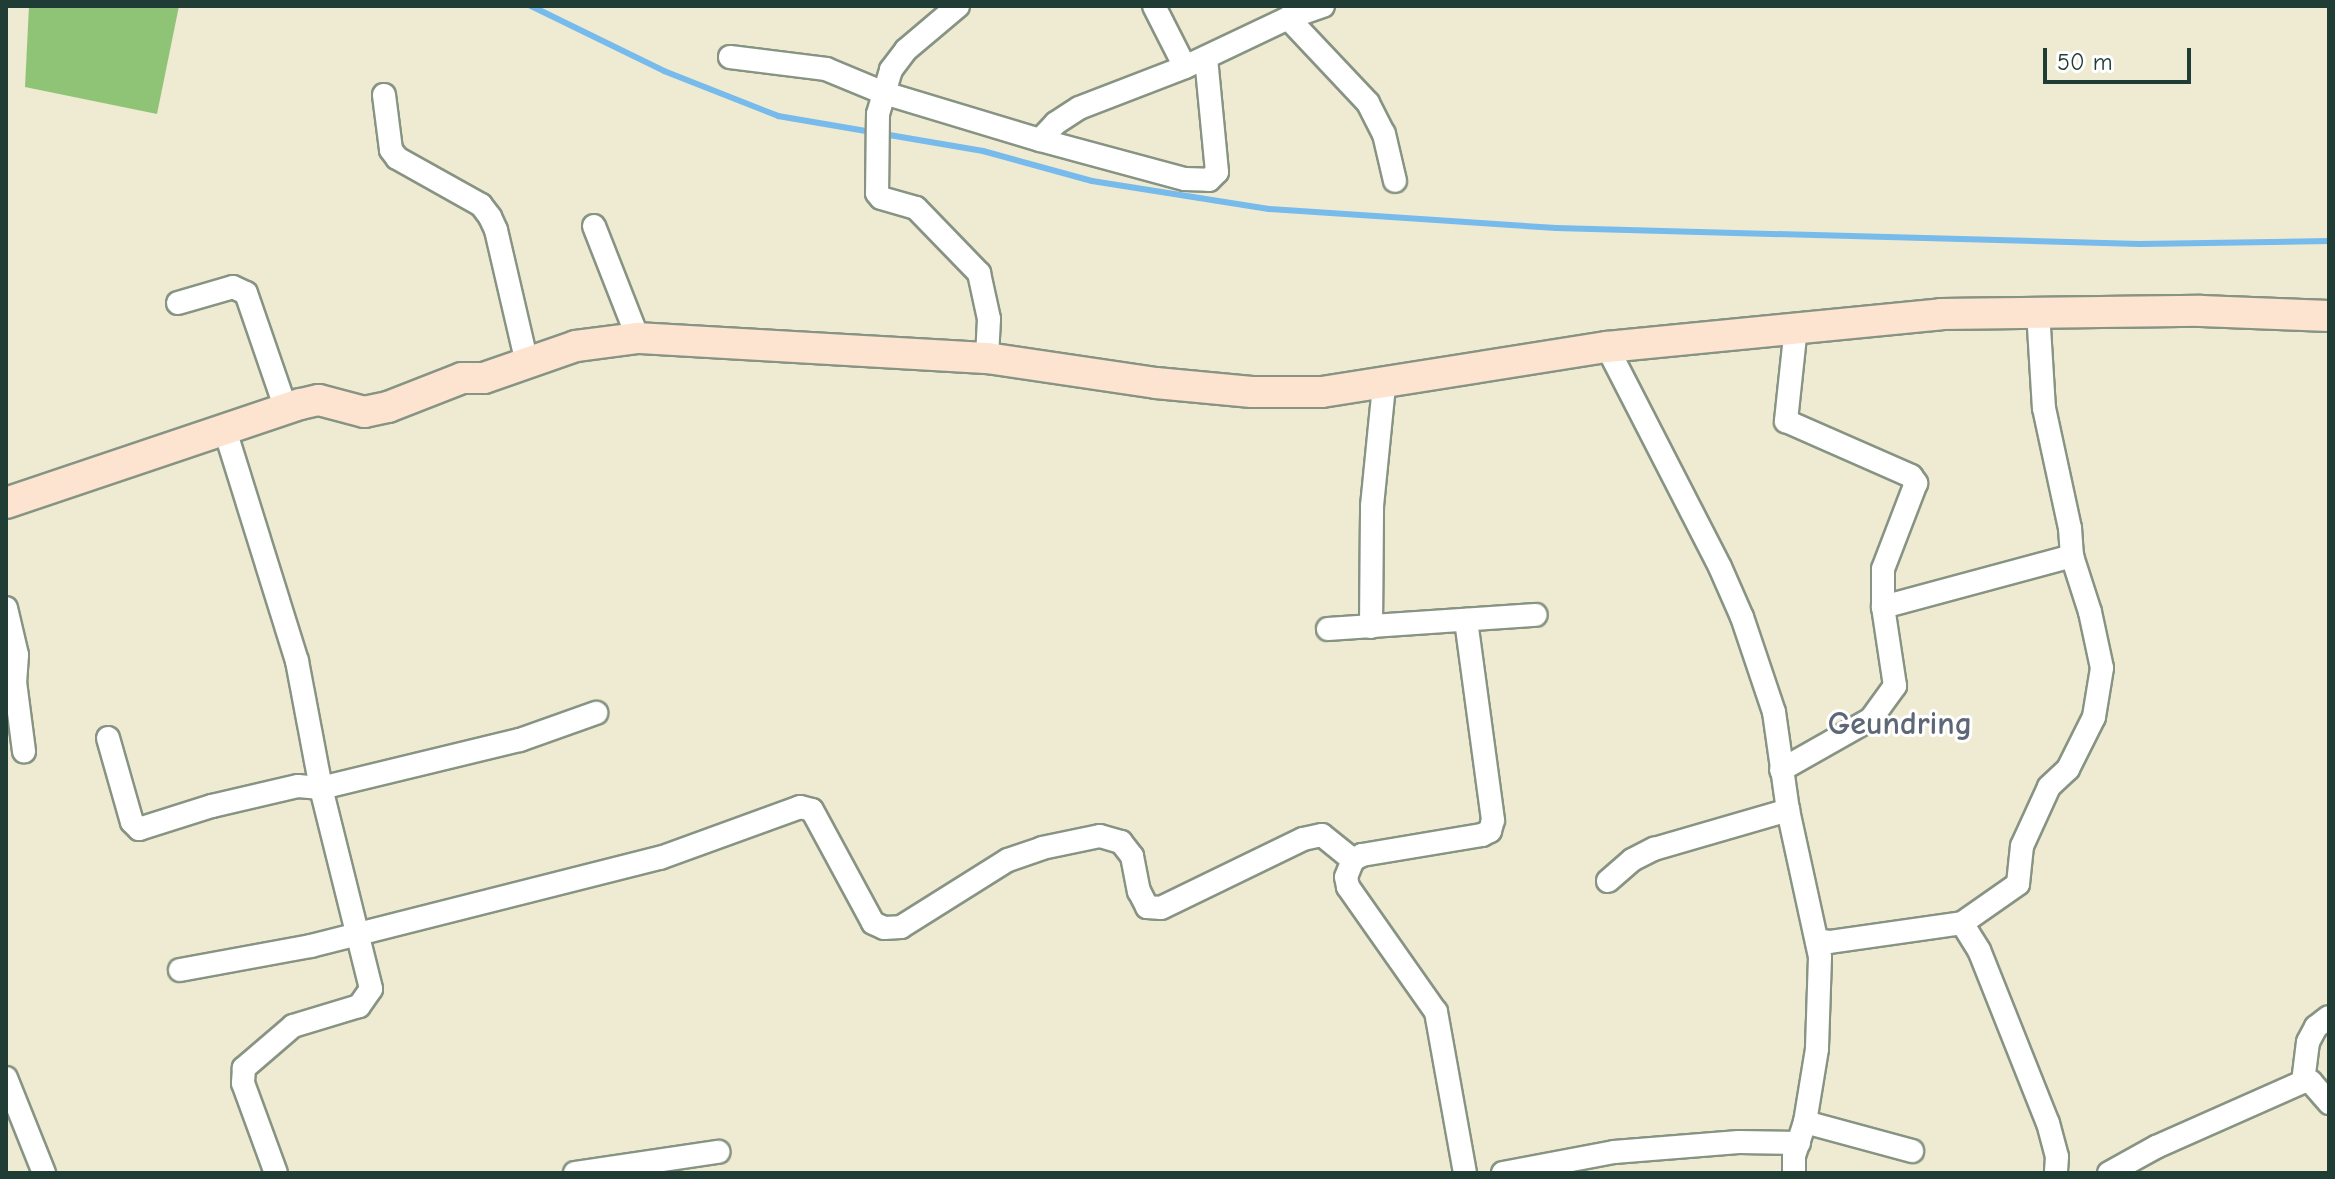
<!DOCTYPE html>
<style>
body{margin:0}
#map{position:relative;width:2335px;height:1179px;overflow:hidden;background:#efead2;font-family:"Comic Neue",sans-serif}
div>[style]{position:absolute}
.green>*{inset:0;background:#8fc477}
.stream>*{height:6px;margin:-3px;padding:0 3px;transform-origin:3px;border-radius:3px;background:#77baec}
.roads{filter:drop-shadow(2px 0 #879483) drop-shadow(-2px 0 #879483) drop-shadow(0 2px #879483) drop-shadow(0 -2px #879483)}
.street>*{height:22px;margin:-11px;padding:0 11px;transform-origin:11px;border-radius:11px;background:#fff}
.secondary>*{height:30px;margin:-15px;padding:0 15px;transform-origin:15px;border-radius:15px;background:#fde4d1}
span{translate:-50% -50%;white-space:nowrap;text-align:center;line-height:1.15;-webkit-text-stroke:6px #fff;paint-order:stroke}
.quarter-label{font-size:32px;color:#5d6776;font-weight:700}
.frame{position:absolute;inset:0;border:8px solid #1f3d34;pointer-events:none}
.scale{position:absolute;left:2043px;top:48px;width:148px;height:36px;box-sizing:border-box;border:4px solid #1f3d34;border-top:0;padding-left:10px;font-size:24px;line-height:28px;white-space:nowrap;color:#1f3d34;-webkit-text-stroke:6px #fff;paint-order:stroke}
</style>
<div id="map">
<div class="green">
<div style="clip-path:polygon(29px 6px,179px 6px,157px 114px,25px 87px)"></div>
</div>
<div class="stream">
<div style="left:531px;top:6px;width:148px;rotate:26deg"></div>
<div style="left:664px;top:71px;width:123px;rotate:21.5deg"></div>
<div style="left:778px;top:116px;width:208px;rotate:9.7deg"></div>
<div style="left:983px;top:151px;width:113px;rotate:15.4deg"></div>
<div style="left:1092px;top:181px;width:179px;rotate:9deg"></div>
<div style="left:1269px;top:209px;width:288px;rotate:3.8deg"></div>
<div style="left:1556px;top:228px;width:584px;rotate:1.57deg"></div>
<div style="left:2140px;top:244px;width:189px;rotate:-0.9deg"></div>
</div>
<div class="roads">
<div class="street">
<div style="left:958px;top:6px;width:68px;rotate:139.8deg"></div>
<div style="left:906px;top:50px;width:25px;rotate:127deg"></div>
<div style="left:891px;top:70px;width:46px;rotate:106.5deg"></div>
<div style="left:878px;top:114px;width:79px;rotate:90.7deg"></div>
<div style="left:877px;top:193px;width:6px;rotate:51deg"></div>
<div style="left:881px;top:198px;width:36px;rotate:16deg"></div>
<div style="left:916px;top:208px;width:91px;rotate:45.9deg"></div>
<div style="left:979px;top:273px;width:47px;rotate:77.7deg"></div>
<div style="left:989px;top:319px;width:39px;rotate:93deg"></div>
<div style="left:1154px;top:6px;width:68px;rotate:63.1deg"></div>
<div style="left:1185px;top:67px;width:114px;rotate:-25.4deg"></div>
<div style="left:1288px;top:18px;width:37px;rotate:-19deg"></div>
<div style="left:1288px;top:18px;width:117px;rotate:46.7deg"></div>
<div style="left:1368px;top:103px;width:35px;rotate:63deg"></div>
<div style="left:1384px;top:134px;width:48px;rotate:76.8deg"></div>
<div style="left:730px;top:57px;width:97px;rotate:7.1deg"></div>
<div style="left:826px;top:69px;width:63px;rotate:22.5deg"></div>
<div style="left:884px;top:93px;width:163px;rotate:16.8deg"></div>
<div style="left:1040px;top:140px;width:150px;rotate:15.1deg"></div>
<div style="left:1185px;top:179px;width:24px;rotate:2deg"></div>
<div style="left:1209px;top:180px;width:11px;rotate:-45deg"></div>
<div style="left:1217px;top:172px;width:115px;rotate:-95.5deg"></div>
<div style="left:384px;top:95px;width:55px;rotate:82.7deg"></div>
<div style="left:391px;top:150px;width:10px;rotate:53deg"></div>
<div style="left:397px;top:158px;width:96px;rotate:29.2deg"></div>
<div style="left:481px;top:205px;width:15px;rotate:53deg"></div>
<div style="left:490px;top:217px;width:14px;rotate:65deg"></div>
<div style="left:496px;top:230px;width:137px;rotate:76.9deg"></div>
<div style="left:1040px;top:140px;width:23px;rotate:-47deg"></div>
<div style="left:1056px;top:123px;width:27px;rotate:-33deg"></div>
<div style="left:1079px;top:108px;width:114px;rotate:-21.1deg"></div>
<div style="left:594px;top:226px;width:120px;rotate:68.6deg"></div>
<div style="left:178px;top:303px;width:57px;rotate:-16.2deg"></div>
<div style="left:233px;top:287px;width:14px;rotate:25deg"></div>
<div style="left:246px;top:293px;width:123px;rotate:71deg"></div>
<div style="left:2038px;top:311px;width:97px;rotate:86.5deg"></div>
<div style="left:2044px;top:408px;width:123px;rotate:77.8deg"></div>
<div style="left:2070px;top:528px;width:28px;rotate:86deg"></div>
<div style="left:2072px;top:556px;width:59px;rotate:72.2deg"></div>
<div style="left:2090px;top:612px;width:57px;rotate:77.9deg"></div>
<div style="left:2102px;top:668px;width:50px;rotate:99.3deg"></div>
<div style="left:2094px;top:717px;width:58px;rotate:116.6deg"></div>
<div style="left:2068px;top:769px;width:26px;rotate:137deg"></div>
<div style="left:2049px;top:787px;width:65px;rotate:114.6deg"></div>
<div style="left:2022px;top:846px;width:38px;rotate:96deg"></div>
<div style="left:2018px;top:884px;width:68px;rotate:145.1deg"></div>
<div style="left:1962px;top:923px;width:32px;rotate:58deg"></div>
<div style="left:1979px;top:950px;width:186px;rotate:68.3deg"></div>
<div style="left:2048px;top:1123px;width:35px;rotate:75deg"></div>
<div style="left:2057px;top:1157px;width:16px;rotate:94deg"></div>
<div style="left:1796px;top:327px;width:95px;rotate:96.1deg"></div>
<div style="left:1786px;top:421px;width:137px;rotate:23.7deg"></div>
<div style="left:1911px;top:476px;width:9px;rotate:54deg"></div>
<div style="left:1916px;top:483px;width:92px;rotate:111deg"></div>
<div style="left:1883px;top:569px;width:38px;rotate:90deg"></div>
<div style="left:1607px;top:347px;width:247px;rotate:62.8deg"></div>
<div style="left:1720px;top:567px;width:55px;rotate:66.3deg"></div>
<div style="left:1742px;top:617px;width:100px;rotate:71.4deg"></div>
<div style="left:1774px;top:712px;width:99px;rotate:81.9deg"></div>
<div style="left:1788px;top:810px;width:150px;rotate:77.7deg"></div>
<div style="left:1820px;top:957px;width:92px;rotate:91.9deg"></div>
<div style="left:1817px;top:1049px;width:74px;rotate:99.3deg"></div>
<div style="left:1805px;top:1122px;width:35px;rotate:108deg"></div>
<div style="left:1794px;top:1155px;width:18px;rotate:90deg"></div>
<div style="left:225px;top:430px;width:242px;rotate:72.7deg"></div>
<div style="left:297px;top:661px;width:129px;rotate:79.3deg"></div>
<div style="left:321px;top:788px;width:207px;rotate:76deg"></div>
<div style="left:371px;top:989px;width:21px;rotate:125deg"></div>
<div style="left:359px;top:1006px;width:69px;rotate:163.1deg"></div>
<div style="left:293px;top:1026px;width:65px;rotate:139.4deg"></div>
<div style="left:244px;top:1068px;width:15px;rotate:94deg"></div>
<div style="left:243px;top:1083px;width:96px;rotate:69.9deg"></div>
<div style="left:6px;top:608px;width:48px;rotate:76.8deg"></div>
<div style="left:17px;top:655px;width:27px;rotate:94deg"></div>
<div style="left:15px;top:682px;width:70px;rotate:82.6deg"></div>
<div style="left:1371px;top:627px;width:121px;rotate:-89.5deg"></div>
<div style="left:1372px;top:506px;width:122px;rotate:-84.3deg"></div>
<div style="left:1328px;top:629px;width:208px;rotate:-3.9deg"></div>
<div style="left:108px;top:738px;width:87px;rotate:74.1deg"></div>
<div style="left:132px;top:822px;width:10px;rotate:45deg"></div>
<div style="left:139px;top:829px;width:77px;rotate:-17.5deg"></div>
<div style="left:212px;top:806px;width:88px;rotate:-13.1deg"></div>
<div style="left:298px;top:786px;width:23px;rotate:5deg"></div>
<div style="left:321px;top:788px;width:205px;rotate:-13.6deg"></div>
<div style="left:520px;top:740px;width:81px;rotate:-19.6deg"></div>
<div style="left:1781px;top:770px;width:103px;rotate:-29.5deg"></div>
<div style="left:1871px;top:719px;width:41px;rotate:-54deg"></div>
<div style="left:1895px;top:686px;width:80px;rotate:-98.6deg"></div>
<div style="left:1883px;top:607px;width:196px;rotate:-15.1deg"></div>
<div style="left:1608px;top:881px;width:32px;rotate:-41deg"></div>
<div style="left:1632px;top:860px;width:25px;rotate:-27deg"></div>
<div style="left:1654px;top:849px;width:140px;rotate:-16.2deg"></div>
<div style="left:1817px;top:940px;width:12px;rotate:9deg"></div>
<div style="left:1829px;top:942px;width:134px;rotate:-8.1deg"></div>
<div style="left:180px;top:970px;width:133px;rotate:-10.4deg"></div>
<div style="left:311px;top:946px;width:360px;rotate:-14.2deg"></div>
<div style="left:660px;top:858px;width:149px;rotate:-20deg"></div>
<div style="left:800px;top:807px;width:12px;rotate:14deg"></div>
<div style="left:812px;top:810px;width:128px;rotate:61.6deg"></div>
<div style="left:873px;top:923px;width:12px;rotate:24deg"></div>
<div style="left:884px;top:928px;width:17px;rotate:-3deg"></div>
<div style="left:901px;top:927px;width:126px;rotate:-32.1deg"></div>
<div style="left:1008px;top:860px;width:36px;rotate:-19deg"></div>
<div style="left:1042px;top:848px;width:59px;rotate:-11.7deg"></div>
<div style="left:1100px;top:836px;width:22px;rotate:16deg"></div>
<div style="left:1121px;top:842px;width:18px;rotate:52deg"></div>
<div style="left:1132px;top:856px;width:36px;rotate:79deg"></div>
<div style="left:1139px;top:891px;width:18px;rotate:63deg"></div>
<div style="left:1147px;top:907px;width:14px;rotate:4deg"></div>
<div style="left:1161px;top:908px;width:158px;rotate:-25.9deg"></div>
<div style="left:1303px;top:839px;width:19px;rotate:-12deg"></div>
<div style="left:1322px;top:835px;width:40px;rotate:39deg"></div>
<div style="left:6px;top:1078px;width:102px;rotate:68.2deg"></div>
<div style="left:2303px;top:1082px;width:40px;rotate:-82.9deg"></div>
<div style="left:2308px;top:1042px;width:17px;rotate:-62deg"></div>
<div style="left:2316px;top:1027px;width:16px;rotate:-38deg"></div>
<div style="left:1805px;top:1122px;width:111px;rotate:15.2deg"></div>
<div style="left:575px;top:1173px;width:145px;rotate:-8.4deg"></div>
<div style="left:1465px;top:1173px;width:164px;rotate:-100.2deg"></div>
<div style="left:1436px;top:1012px;width:153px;rotate:-125.1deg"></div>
<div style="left:1348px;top:887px;width:10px;rotate:-101deg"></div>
<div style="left:1346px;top:877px;width:18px;rotate:-68deg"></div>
<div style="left:1353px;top:860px;width:10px;rotate:-29deg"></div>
<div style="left:1362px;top:855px;width:122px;rotate:-9.5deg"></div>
<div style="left:1482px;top:835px;width:9px;rotate:-27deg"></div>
<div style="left:1490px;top:831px;width:11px;rotate:-75deg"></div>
<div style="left:1493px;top:820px;width:202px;rotate:-97.7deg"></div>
<div style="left:1503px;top:1173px;width:113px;rotate:-10.7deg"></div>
<div style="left:1614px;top:1152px;width:125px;rotate:-4.6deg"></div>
<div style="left:1739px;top:1142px;width:60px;rotate:1deg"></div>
<div style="left:2109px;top:1173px;width:54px;rotate:-29deg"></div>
<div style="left:2156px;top:1147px;width:161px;rotate:-23.9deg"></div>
<div style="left:2303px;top:1082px;width:8px"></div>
<div style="left:2311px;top:1082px;width:28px;rotate:49deg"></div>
</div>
<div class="secondary">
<div style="left:6px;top:503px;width:311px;rotate:-18.6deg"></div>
<div style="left:301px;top:404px;width:18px;rotate:-13deg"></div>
<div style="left:319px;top:400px;width:47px;rotate:14.9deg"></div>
<div style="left:364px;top:412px;width:25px;rotate:-12deg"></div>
<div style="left:388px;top:407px;width:79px;rotate:-21.4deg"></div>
<div style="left:462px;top:378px;width:22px"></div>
<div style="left:484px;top:378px;width:97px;rotate:-19.2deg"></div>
<div style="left:576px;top:346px;width:63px;rotate:-7.4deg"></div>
<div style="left:638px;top:338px;width:350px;rotate:3.3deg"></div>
<div style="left:987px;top:358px;width:171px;rotate:8.4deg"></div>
<div style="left:1156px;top:383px;width:96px;rotate:5.4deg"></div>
<div style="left:1252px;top:392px;width:70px"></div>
<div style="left:1322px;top:392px;width:289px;rotate:-9deg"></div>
<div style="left:1607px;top:347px;width:336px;rotate:-5.6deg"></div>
<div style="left:1941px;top:314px;width:260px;rotate:-0.7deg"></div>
<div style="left:2201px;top:311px;width:128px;rotate:2.2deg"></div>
</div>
</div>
<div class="quarter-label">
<span style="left:1900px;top:724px">Geundring</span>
</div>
<div class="frame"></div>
<div class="scale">50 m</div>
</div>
